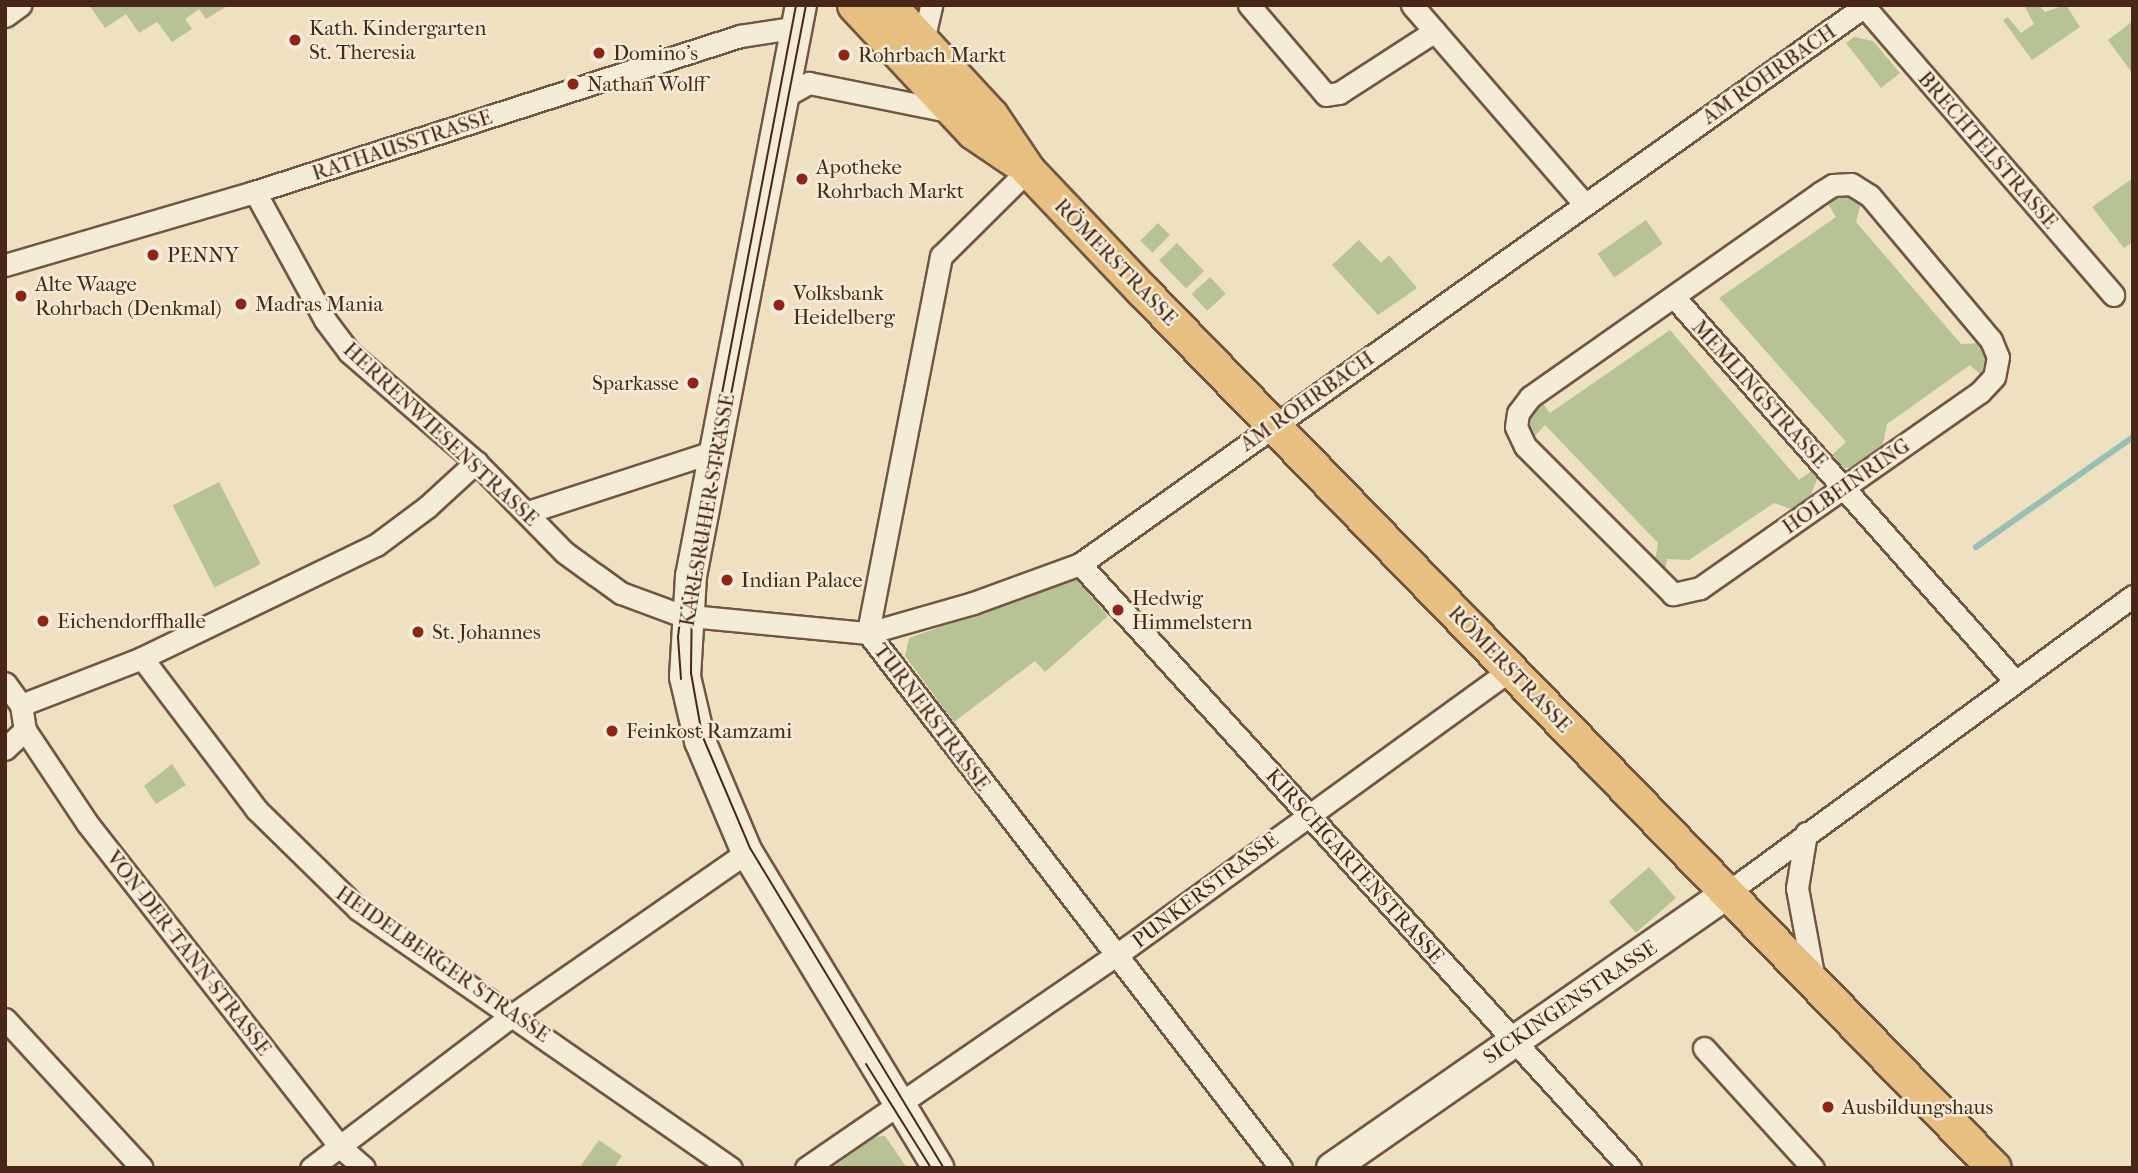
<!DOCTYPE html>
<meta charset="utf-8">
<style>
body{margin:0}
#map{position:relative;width:2138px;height:1173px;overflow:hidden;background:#eee1c2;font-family:"IM FELL French Canon",serif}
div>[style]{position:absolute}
.green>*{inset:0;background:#b7c394;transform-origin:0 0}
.stream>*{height:6px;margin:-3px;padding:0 3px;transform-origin:3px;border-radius:3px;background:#99beb2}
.roads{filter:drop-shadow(2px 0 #725642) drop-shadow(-2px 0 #725642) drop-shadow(0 2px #725642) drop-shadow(0 -2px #725642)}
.street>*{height:21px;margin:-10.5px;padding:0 10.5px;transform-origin:10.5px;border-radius:10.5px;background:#f4ecd7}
.secondary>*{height:30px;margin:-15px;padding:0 15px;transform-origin:15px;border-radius:15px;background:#f4ecd7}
.primary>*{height:33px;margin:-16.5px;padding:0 16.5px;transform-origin:16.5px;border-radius:16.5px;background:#e7c081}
.tram>*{height:2px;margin:-1px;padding:0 1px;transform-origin:1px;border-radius:1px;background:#492718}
.dots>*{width:19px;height:19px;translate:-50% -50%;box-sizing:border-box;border:4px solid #f4ecd7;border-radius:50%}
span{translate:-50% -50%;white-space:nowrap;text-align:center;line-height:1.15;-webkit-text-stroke:5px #f4ecd7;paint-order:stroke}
.poi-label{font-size:21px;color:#492718}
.left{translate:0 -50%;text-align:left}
.right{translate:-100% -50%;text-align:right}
.street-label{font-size:21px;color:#492718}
.frame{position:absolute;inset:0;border:7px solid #492718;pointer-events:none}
</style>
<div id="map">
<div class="green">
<div style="clip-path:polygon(89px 5px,229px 5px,206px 19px,199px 9px,185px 19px,192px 29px,172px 42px,157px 22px,139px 33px,126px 14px,105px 28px)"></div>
<div style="clip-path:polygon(2024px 5px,2039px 5px,2045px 12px,2066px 5px,2080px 27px,2032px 60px,2003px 20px,2008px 17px,2021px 33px,2034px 24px)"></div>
<div style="clip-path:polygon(2133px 21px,2133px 74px,2108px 40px)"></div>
<div style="clip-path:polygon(1854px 37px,1873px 41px,1900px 73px,1881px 88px,1846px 43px)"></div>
<div style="clip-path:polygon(2133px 178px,2133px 242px,2124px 248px,2092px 207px)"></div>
<div style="clip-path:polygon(1841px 191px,1861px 203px,1856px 222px,1961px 344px,1984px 343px,1987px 354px,1981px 375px,1970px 365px,1887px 424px,1882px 449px,1854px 467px,1844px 468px,1832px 455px,1846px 442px,1719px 298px,1836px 217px,1826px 201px)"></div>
<div style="left:1646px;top:220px;width:29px;height:59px;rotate:55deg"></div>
<div style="left:1158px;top:223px;width:17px;height:25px;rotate:45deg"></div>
<div style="clip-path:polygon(1359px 240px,1381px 263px,1389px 255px,1417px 288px,1378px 315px,1332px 265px)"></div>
<div style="left:1177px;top:243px;width:39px;height:25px;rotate:46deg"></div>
<div style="left:1210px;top:277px;width:23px;height:25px;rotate:47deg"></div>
<div style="clip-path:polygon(1670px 330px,1799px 480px,1813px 470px,1818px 477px,1810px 497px,1791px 509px,1774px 503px,1689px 560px,1667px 559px,1664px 575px,1654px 566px,1658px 543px,1545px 425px,1532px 439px,1526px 431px,1529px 409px,1540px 400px,1550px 413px)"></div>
<div style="left:219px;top:482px;width:92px;height:52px;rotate:63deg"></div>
<div style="clip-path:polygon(1076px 579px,1108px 616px,1045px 672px,1035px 661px,954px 722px,905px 656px,909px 638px)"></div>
<div style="clip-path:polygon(172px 764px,186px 785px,156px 804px,144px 786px)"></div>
<div style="left:1649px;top:867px;width:41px;height:53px;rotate:49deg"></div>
<div style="clip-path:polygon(885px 1136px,907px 1168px,832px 1168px,874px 1137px)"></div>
<div style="clip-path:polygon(599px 1140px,622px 1156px,614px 1168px,579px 1168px)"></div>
</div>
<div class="stream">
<div style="left:1976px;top:547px;width:192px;rotate:-35deg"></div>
</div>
<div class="roads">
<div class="street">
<div style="left:1249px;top:5px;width:118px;rotate:49.5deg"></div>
<div style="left:1326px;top:95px;width:13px;rotate:-9deg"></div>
<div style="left:1339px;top:93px;width:114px;rotate:-32.9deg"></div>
<div style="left:1412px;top:5px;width:264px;rotate:49.1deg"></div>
<div style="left:1863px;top:5px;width:383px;rotate:49.2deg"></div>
<div style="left:5px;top:16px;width:19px;rotate:-36deg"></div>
<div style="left:923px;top:41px;width:37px;rotate:-77deg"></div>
<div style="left:787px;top:95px;width:25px;rotate:-29deg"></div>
<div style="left:809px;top:83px;width:147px;rotate:11.4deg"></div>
<div style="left:1028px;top:170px;width:122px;rotate:135.3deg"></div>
<div style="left:941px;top:256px;width:384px;rotate:101deg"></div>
<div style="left:868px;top:633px;width:676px;rotate:52.33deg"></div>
<div style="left:1851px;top:184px;width:22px;rotate:32deg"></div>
<div style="left:1870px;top:196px;width:188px;rotate:50deg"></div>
<div style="left:1991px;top:340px;width:18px;rotate:68deg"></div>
<div style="left:1998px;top:357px;width:20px;rotate:101deg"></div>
<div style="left:1994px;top:377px;width:21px;rotate:133deg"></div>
<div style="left:1980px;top:392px;width:342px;rotate:145deg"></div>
<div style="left:1700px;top:588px;width:28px;rotate:167deg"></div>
<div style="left:1673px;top:594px;width:209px;rotate:-135deg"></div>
<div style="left:1525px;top:446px;width:21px;rotate:-115deg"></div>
<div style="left:1516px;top:427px;width:14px;rotate:-82deg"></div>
<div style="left:1518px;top:413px;width:20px;rotate:-53deg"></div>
<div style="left:1530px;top:397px;width:355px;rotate:-35.1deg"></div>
<div style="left:1820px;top:193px;width:15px;rotate:-32deg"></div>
<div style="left:1833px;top:185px;width:18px;rotate:-3deg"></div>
<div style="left:255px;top:192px;width:146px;rotate:61.3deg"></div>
<div style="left:325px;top:320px;width:40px;rotate:53deg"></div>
<div style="left:349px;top:352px;width:168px;rotate:40.9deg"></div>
<div style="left:476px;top:462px;width:126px;rotate:45.6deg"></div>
<div style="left:564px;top:552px;width:39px;rotate:36deg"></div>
<div style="left:596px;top:575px;width:31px;rotate:36deg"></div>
<div style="left:621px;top:593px;width:63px;rotate:20.4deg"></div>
<div style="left:680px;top:615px;width:189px;rotate:5.5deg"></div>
<div style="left:868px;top:633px;width:109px;rotate:-15.9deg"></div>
<div style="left:973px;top:603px;width:114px;rotate:-20deg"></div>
<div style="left:1080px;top:564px;width:965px;rotate:-35.42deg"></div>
<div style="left:5px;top:265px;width:256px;rotate:-16.3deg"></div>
<div style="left:251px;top:193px;width:514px;rotate:-17.8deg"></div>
<div style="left:740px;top:36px;width:60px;rotate:-8.7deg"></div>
<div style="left:1674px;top:297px;width:512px;rotate:48.4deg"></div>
<div style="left:528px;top:512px;width:198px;rotate:-18deg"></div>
<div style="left:1080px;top:564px;width:817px;rotate:47.68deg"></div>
<div style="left:142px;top:658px;width:189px;rotate:52.9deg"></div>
<div style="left:256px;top:809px;width:143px;rotate:44.4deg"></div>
<div style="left:358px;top:909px;width:454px;rotate:34.8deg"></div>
<div style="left:5px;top:683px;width:27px;rotate:54deg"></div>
<div style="left:21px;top:705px;width:25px;rotate:81deg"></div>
<div style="left:25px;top:730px;width:112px;rotate:56.3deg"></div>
<div style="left:87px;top:823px;width:410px;rotate:52deg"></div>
<div style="left:339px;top:1146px;width:33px;rotate:41deg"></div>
<div style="left:21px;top:705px;width:130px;rotate:-21.2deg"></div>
<div style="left:142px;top:658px;width:260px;rotate:-25.8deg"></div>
<div style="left:376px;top:545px;width:64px;rotate:-36.7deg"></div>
<div style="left:427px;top:507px;width:67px;rotate:-42.6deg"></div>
<div style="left:5px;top:749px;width:28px;rotate:-44deg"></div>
<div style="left:1806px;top:833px;width:56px;rotate:99.3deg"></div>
<div style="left:1797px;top:888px;width:94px;rotate:79.5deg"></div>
<div style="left:1727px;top:893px;width:503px;rotate:-36.19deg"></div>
<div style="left:5px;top:1019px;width:202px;rotate:47.4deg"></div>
<div style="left:1704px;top:1048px;width:162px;rotate:47.8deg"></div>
<div style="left:311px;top:1168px;width:255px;rotate:-37.2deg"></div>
<div style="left:514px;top:1014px;width:284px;rotate:-34.8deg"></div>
<div style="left:806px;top:1168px;width:375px;rotate:-34.5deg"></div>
<div style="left:1115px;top:956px;width:489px;rotate:-35.9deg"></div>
</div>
<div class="secondary">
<div style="left:801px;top:5px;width:581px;rotate:100.9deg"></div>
<div style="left:691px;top:576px;width:101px;rotate:93.4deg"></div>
<div style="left:685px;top:677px;width:66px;rotate:76.8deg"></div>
<div style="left:700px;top:741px;width:121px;rotate:67.1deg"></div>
<div style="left:747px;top:852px;width:369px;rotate:58.8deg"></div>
<div style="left:1332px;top:1168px;width:481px;rotate:-34.8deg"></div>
</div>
<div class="primary">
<div style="left:854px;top:5px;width:174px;rotate:46.9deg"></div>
<div style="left:973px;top:132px;width:50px;rotate:34.3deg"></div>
<div style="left:889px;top:5px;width:150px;rotate:47.2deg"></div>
<div style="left:991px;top:115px;width:66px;rotate:56.1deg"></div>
<div style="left:1028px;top:170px;width:166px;rotate:46.5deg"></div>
<div style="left:1142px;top:290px;width:1223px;rotate:45.86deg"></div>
</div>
</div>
<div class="tram">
<div style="left:806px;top:5px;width:603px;rotate:100.9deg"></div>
<div style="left:692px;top:597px;width:76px;rotate:90.8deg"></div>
<div style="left:691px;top:673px;width:63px;rotate:79.9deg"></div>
<div style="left:702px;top:735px;width:123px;rotate:67deg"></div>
<div style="left:750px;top:848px;width:374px;rotate:58.8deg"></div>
<div style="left:711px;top:451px;width:454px;rotate:-79.2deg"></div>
<div style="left:681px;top:679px;width:42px;rotate:-94.1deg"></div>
<div style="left:678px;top:637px;width:42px;rotate:-83.2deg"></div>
<div style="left:866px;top:1064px;width:123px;rotate:58deg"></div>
</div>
<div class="dots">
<div style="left:295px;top:40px;background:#8f2418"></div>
<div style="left:599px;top:53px;background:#8f2418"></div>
<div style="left:844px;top:55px;background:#8f2418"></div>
<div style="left:573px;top:84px;background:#8f2418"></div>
<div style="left:802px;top:179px;background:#8f2418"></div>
<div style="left:153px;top:255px;background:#8f2418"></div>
<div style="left:21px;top:296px;background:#8f2418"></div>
<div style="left:241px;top:304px;background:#8f2418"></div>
<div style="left:779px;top:305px;background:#8f2418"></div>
<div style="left:693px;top:383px;background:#8f2418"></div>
<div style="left:727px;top:580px;background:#8f2418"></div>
<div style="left:1118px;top:610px;background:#8f2418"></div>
<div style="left:43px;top:621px;background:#8f2418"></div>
<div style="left:418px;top:632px;background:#8f2418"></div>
<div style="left:612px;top:731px;background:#8f2418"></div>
<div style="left:1828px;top:1107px;background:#8f2418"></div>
</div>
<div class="poi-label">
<span class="left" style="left:309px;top:40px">Kath. Kindergarten<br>St. Theresia</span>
<span class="left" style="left:613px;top:53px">Domino's</span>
<span class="left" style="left:858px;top:55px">Rohrbach Markt</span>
<span class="left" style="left:587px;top:84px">Nathan Wolff</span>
<span class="left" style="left:816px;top:179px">Apotheke<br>Rohrbach Markt</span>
<span class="left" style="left:167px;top:255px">PENNY</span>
<span class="left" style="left:35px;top:296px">Alte Waage<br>Rohrbach (Denkmal)</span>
<span class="left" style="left:793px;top:305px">Volksbank<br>Heidelberg</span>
<span class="left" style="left:255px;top:304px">Madras Mania</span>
<span class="right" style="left:679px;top:383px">Sparkasse</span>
<span class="left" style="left:741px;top:580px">Indian Palace</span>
<span class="left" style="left:1132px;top:610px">Hedwig<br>Himmelstern</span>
<span class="left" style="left:57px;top:621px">Eichendorffhalle</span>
<span class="left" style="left:432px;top:632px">St. Johannes</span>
<span class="left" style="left:626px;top:731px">Feinkost Ramzami</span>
<span class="left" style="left:1842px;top:1107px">Ausbildungshaus</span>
</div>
<div class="street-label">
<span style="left:1769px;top:74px;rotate:-35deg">AM ROHRBACH</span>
<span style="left:402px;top:145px;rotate:-18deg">RATHAUSSTRASSE</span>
<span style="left:1988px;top:150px;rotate:49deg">BRECHTELSTRASSE</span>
<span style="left:1116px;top:262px;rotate:46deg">RÖMERSTRASSE</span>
<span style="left:1760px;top:394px;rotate:48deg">MEMLINGSTRASSE</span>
<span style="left:1307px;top:401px;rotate:-35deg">AM ROHRBACH</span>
<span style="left:441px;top:434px;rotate:43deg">HERRENWIESENSTRASSE</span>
<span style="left:1846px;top:486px;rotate:-35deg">HOLBEINRING</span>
<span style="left:707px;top:510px;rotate:-80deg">KARLSRUHER STRASSE</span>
<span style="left:1510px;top:669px;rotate:46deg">RÖMERSTRASSE</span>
<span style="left:932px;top:717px;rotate:53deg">TURNERSTRASSE</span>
<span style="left:1355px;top:866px;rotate:48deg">KIRSCHGARTENSTRASSE</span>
<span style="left:1205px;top:890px;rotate:-37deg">PUNKERSTRASSE</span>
<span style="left:189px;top:953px;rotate:52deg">VON-DER-TANN-STRASSE</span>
<span style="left:443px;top:964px;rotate:35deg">HEIDELBERGER STRASSE</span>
<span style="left:1570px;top:1002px;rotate:-34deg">SICKINGENSTRASSE</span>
</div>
<div class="frame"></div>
</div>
